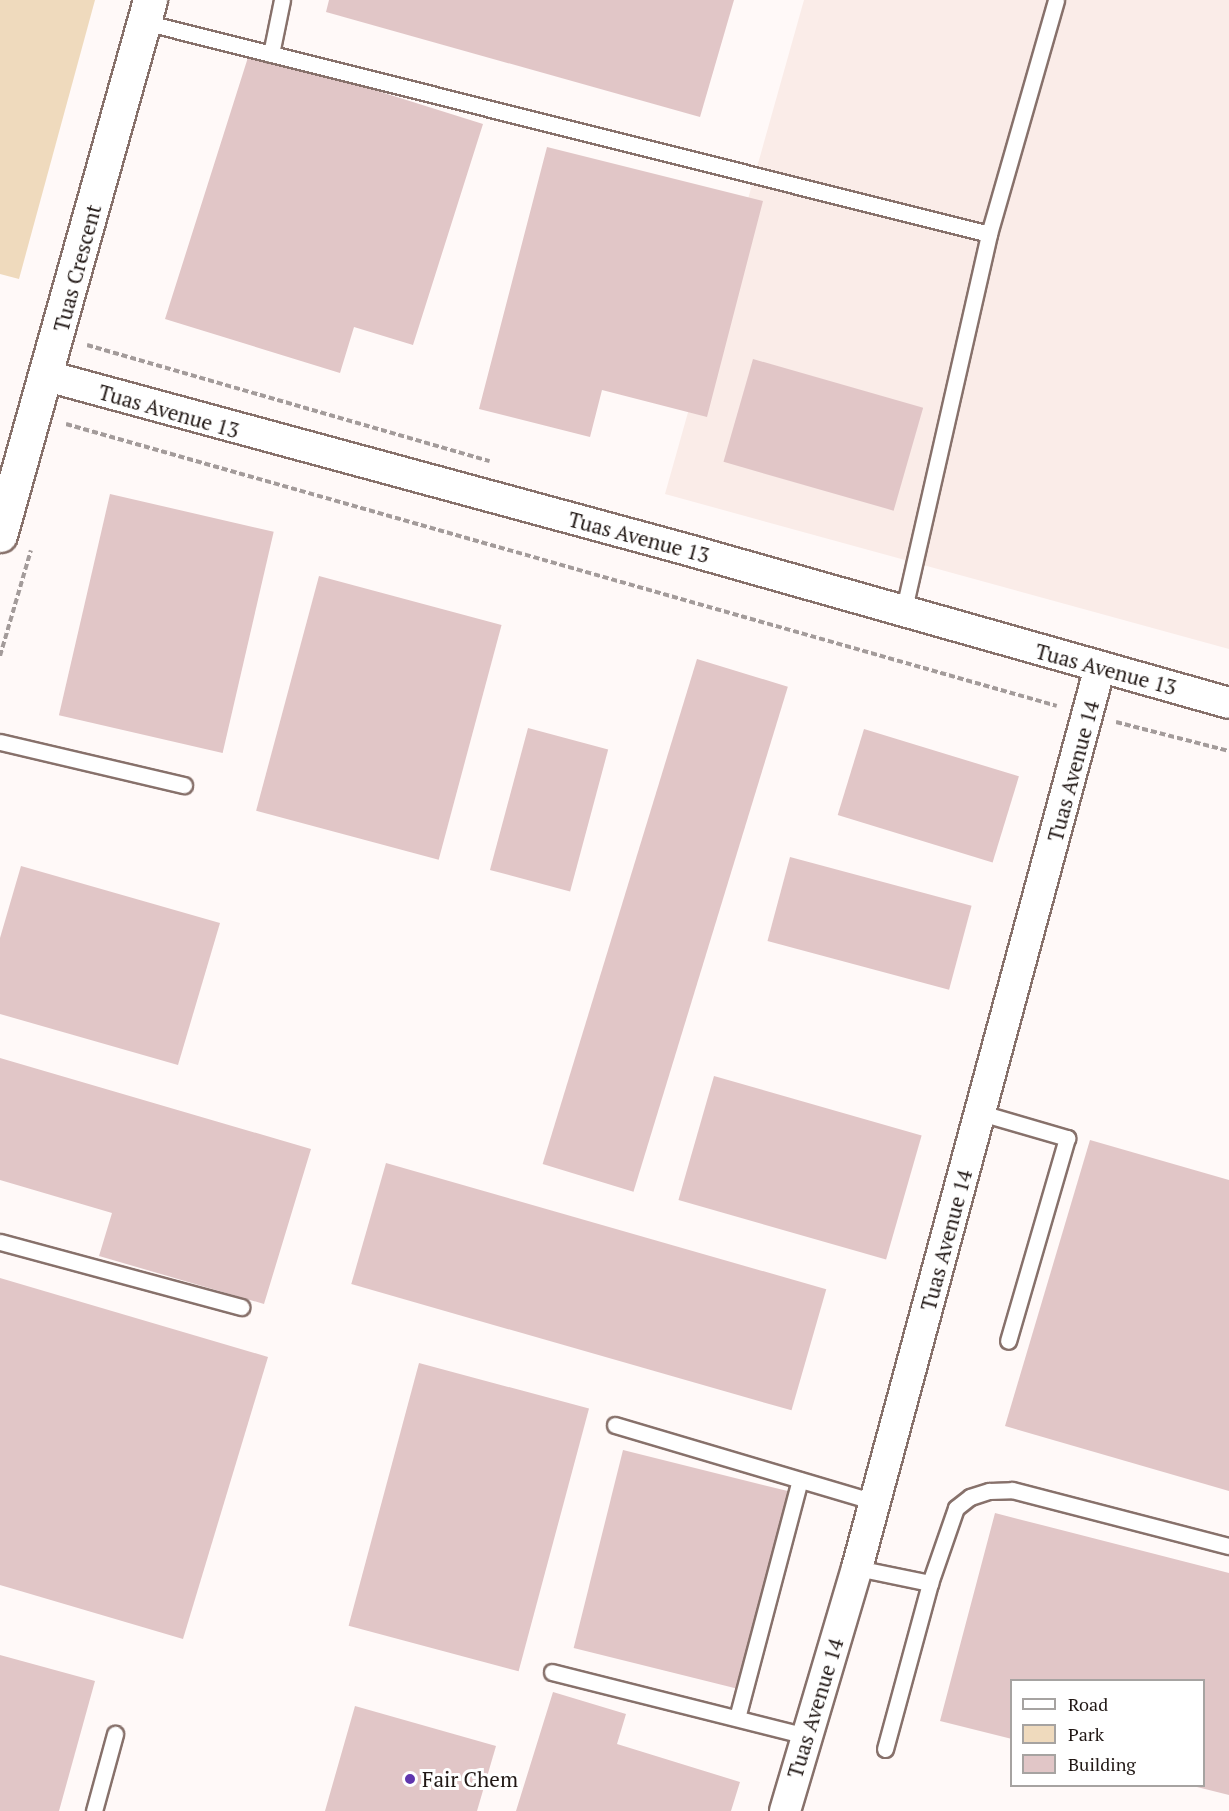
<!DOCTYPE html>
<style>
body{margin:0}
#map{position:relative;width:1229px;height:1811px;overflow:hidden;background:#fff9f8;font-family:"PT Serif",serif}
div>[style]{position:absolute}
.built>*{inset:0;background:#faece8}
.green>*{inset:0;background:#efdabd}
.building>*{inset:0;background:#e1c6c7;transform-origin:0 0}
.path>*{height:4px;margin-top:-2px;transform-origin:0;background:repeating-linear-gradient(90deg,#a39b9a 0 6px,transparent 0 9px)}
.roads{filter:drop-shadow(2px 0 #87716b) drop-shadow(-2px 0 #87716b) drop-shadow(0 2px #87716b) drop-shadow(0 -2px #87716b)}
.lane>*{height:15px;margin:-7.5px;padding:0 7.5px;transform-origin:7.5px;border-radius:7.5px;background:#fff}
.street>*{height:30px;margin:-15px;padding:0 15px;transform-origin:15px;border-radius:15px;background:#fff}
.secondary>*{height:33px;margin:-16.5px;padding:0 16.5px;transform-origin:16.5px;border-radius:16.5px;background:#fff}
.dots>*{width:16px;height:16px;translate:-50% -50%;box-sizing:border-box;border:3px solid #fff;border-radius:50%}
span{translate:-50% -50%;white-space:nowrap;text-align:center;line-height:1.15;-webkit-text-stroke:6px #fff;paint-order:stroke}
.street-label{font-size:21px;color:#211815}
.poi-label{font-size:21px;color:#211815}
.left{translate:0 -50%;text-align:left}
.legend{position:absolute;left:1010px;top:1679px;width:195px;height:108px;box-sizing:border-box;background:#fff;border:2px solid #a6a3a1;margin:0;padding:8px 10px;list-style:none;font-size:18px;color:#211815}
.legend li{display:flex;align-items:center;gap:12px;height:30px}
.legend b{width:30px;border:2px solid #a6a3a1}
</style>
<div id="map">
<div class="built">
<div style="clip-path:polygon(804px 0,1229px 0,1229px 649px,665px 494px)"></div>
</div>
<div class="green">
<div style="clip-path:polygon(0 0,95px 0,19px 279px,0 274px)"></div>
</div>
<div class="building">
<div style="clip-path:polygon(329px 0,734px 0,700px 117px,326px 12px)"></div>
<div style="clip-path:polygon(250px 51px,483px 124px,413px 345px,354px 327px,340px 373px,165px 319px)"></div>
<div style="clip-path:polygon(547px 147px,763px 201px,707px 417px,602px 390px,590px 437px,479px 409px)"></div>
<div style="left:753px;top:359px;width:177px;height:107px;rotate:16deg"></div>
<div style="left:110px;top:494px;width:168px;height:227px;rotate:13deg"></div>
<div style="left:319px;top:576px;width:189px;height:243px;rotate:15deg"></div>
<div style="left:697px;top:659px;width:95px;height:528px;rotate:17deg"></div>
<div style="left:528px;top:728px;width:83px;height:147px;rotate:15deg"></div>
<div style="left:864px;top:729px;width:162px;height:90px;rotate:17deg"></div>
<div style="left:790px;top:857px;width:188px;height:87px;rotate:15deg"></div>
<div style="clip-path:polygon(21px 866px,220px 923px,178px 1065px,0 1014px,0 938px)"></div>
<div style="clip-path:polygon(0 1058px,311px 1149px,264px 1304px,99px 1256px,112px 1213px,0 1180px)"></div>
<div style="left:714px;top:1076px;width:216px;height:129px;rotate:16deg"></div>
<div style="clip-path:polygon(1090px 1140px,1229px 1180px,1229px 1491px,1005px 1426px)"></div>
<div style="left:386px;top:1163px;width:458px;height:126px;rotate:16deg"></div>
<div style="clip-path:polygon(0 1278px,268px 1357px,183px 1639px,0 1585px)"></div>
<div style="left:419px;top:1363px;width:176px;height:272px;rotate:15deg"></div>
<div style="left:623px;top:1450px;width:173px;height:204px;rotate:14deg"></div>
<div style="clip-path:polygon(995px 1513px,1229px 1573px,1229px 1795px,1193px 1786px,1204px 1786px,1204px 1680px,1012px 1680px,1012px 1739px,940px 1721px)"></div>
<div style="clip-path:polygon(0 1655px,95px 1681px,59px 1811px,0 1811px)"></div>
<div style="clip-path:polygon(553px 1692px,626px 1714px,617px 1744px,740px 1782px,731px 1811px,516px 1811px)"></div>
<div style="clip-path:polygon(355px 1706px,496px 1746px,477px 1811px,325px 1811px)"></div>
</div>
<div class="path">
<div style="left:87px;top:345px;width:419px;rotate:16.1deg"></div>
<div style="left:66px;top:424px;width:1030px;rotate:15.88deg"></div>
<div style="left:0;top:656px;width:110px;rotate:-73.7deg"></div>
<div style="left:1116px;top:722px;width:117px;rotate:14.4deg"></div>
</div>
<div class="roads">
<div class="lane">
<div style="left:144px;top:22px;width:871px;rotate:14.08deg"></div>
<div style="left:271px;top:54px;width:55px;rotate:-78.5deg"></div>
<div style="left:903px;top:613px;width:389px;rotate:-77.2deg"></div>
<div style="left:989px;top:234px;width:243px;rotate:-74deg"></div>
<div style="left:0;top:742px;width:189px;rotate:13.2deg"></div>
<div style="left:981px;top:1113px;width:90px;rotate:16.2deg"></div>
<div style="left:1067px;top:1138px;width:211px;rotate:106.2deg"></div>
<div style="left:0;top:1242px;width:250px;rotate:15.1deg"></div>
<div style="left:615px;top:1425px;width:271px;rotate:16.5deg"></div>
<div style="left:857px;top:1568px;width:75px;rotate:11.6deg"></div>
<div style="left:552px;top:1672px;width:262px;rotate:14.1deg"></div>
<div style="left:737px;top:1718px;width:246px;rotate:-75.2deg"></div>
<div style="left:885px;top:1749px;width:172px;rotate:-74.8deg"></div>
<div style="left:930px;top:1583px;width:79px;rotate:-70.9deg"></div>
<div style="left:956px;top:1508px;width:18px;rotate:-38deg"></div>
<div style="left:970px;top:1497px;width:20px;rotate:-18deg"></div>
<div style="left:989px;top:1491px;width:23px;rotate:-2deg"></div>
<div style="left:1012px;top:1490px;width:224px;rotate:14.5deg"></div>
<div style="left:94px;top:1811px;width:80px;rotate:-74.7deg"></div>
</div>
<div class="street">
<div style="left:47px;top:376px;width:657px;rotate:15.18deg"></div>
<div style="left:681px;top:548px;width:569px;rotate:15.79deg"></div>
<div style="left:785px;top:1811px;width:253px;rotate:-73.5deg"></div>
<div style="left:857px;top:1568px;width:933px;rotate:-74.91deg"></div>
</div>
<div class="secondary">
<div style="left:0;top:535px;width:556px;rotate:-74.34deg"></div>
</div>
</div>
<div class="dots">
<div style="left:410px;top:1779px;background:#6036ae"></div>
</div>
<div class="street-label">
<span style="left:77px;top:268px;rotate:-75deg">Tuas Crescent</span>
<span style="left:169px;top:411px;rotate:16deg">Tuas Avenue 13</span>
<span style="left:639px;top:537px;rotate:15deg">Tuas Avenue 13</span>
<span style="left:1106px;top:669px;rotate:15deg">Tuas Avenue 13</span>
<span style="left:1073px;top:771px;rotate:-75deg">Tuas Avenue 14</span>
<span style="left:946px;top:1240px;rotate:-75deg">Tuas Avenue 14</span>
<span style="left:815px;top:1708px;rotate:-73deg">Tuas Avenue 14</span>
</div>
<div class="poi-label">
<span class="left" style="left:422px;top:1779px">Fair Chem</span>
</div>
<ul class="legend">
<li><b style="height:8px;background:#fff"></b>Road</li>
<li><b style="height:16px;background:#efdabd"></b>Park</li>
<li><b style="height:16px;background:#e1c6c7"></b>Building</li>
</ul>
</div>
